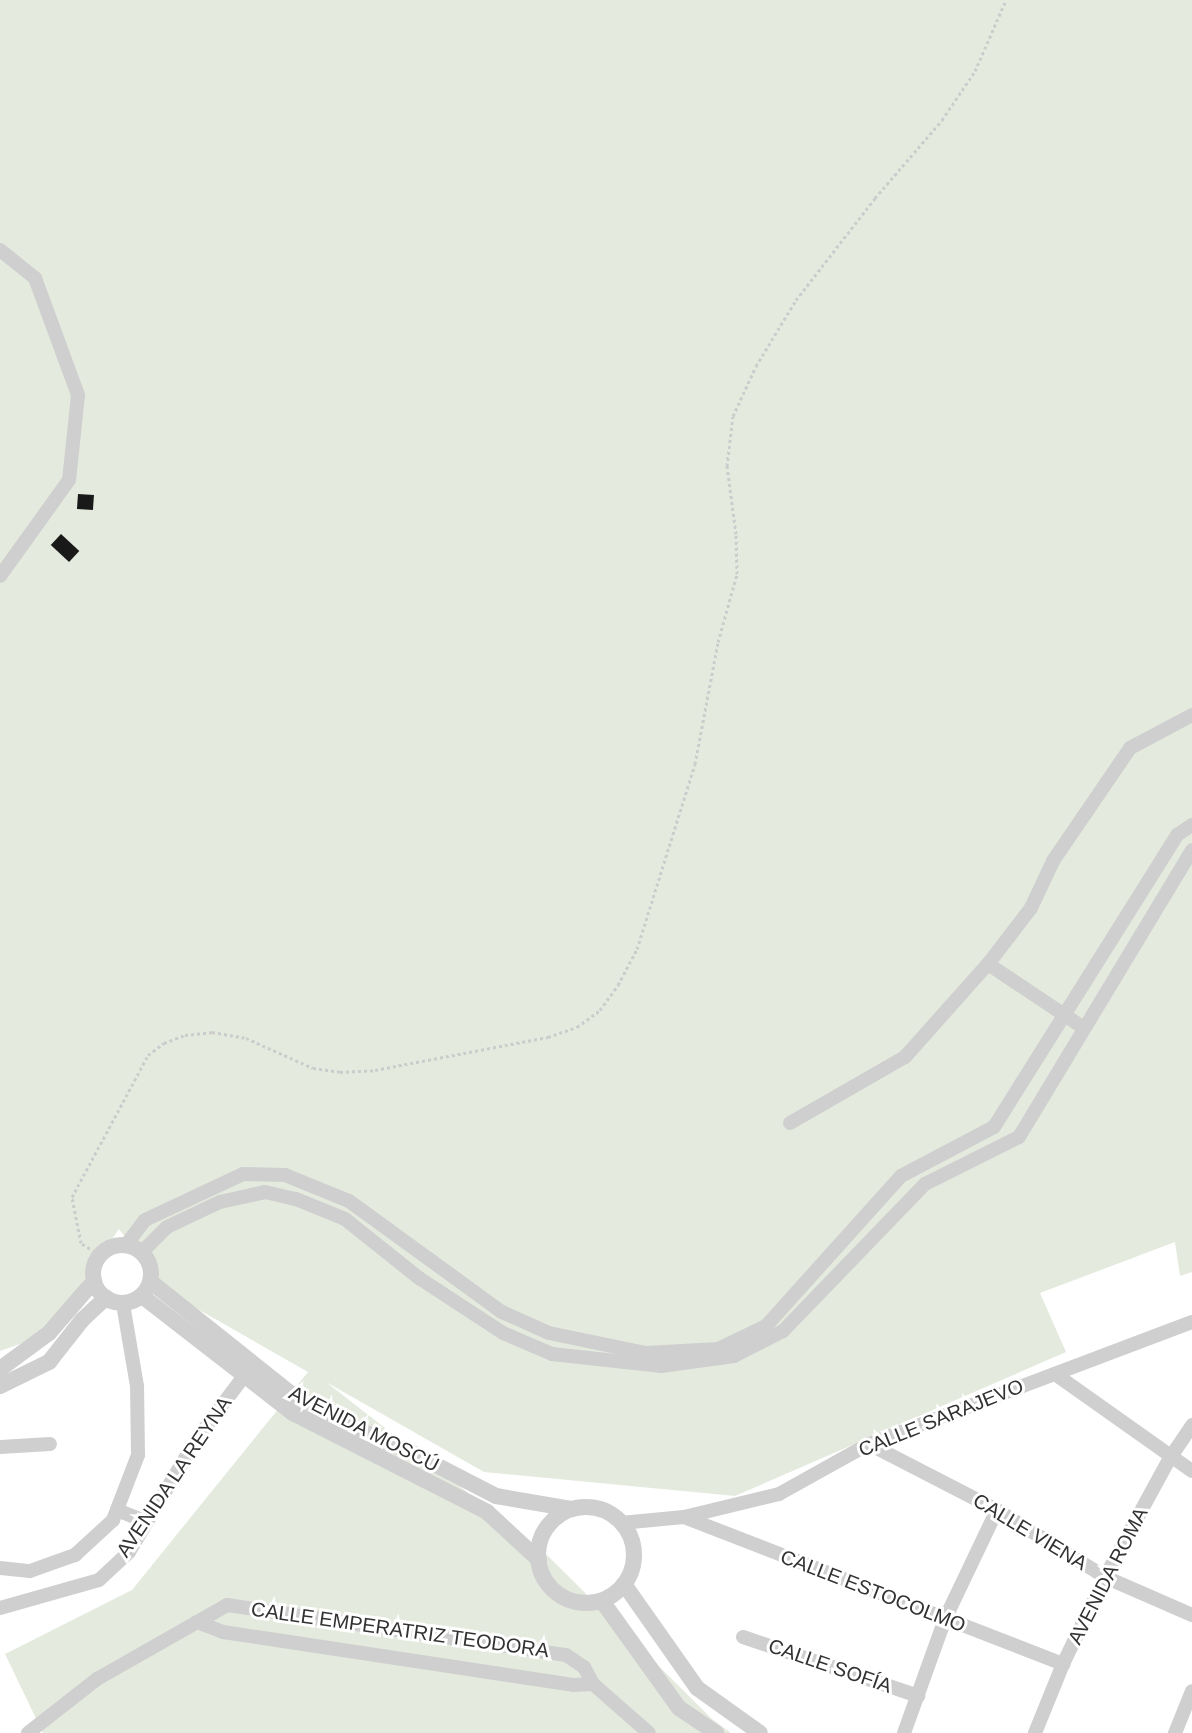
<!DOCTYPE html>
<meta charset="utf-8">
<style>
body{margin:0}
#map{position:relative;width:1192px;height:1733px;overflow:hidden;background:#fff;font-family:Arial,sans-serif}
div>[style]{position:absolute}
.green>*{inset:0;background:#e4ebde}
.building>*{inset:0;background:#191919;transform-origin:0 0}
.path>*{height:3px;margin-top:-1.5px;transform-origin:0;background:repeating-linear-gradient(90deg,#ccc 0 3px,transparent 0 6px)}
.minor>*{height:14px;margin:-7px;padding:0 7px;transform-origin:7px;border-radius:7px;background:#cfcfcf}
.tertiary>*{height:16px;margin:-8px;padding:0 8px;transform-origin:8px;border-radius:8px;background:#cfcfcf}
.tertiary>.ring{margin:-8px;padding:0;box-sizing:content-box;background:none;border:16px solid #cfcfcf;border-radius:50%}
span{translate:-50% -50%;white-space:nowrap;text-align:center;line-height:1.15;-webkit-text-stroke:6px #fff;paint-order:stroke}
.street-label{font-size:20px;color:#323232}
</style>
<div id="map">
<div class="green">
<div style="clip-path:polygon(0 0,1192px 0,1192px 1272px,1180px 1276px,1175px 1242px,1040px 1293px,1066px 1352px,735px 1496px,484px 1472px,326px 1382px,544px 1552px,712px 1719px,731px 1733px,43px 1733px,5px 1654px,132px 1590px,308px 1372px,166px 1291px,119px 1229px,46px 1335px,0 1351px)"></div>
</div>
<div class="building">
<div style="left:78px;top:494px;width:16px;height:15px;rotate:4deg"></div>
<div style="left:61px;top:534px;width:25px;height:15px;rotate:43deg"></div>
</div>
<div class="path">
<div style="left:100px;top:1255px;width:22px;rotate:-148deg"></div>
<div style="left:81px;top:1243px;width:47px;rotate:-101.1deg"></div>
<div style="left:72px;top:1197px;width:161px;rotate:-61.8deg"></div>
<div style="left:148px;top:1055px;width:20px;rotate:-37deg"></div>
<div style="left:164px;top:1043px;width:22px;rotate:-21deg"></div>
<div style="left:185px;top:1035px;width:27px;rotate:-6deg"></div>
<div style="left:212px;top:1032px;width:35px;rotate:10deg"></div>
<div style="left:246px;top:1038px;width:73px;rotate:24.1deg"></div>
<div style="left:313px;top:1068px;width:27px;rotate:8deg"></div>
<div style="left:340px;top:1072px;width:35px;rotate:-3deg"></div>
<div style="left:375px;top:1070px;width:176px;rotate:-10.8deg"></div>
<div style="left:548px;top:1037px;width:31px;rotate:-19deg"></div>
<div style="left:577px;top:1027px;width:29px;rotate:-36deg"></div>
<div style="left:600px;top:1010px;width:31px;rotate:-54deg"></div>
<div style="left:618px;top:985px;width:41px;rotate:-62.2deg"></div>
<div style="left:637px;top:949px;width:194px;rotate:-72.6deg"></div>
<div style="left:695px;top:764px;width:124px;rotate:-79.3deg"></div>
<div style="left:718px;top:642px;width:71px;rotate:-74.4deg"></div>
<div style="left:737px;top:574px;width:40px;rotate:-91.4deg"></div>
<div style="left:736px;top:534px;width:69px;rotate:-97.5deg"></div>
<div style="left:727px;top:466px;width:50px;rotate:-83.2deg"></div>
<div style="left:733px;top:416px;width:55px;rotate:-65.3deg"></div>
<div style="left:756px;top:366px;width:77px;rotate:-58.8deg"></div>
<div style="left:796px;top:300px;width:129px;rotate:-52.2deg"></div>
<div style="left:875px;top:198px;width:103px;rotate:-49.3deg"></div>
<div style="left:942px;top:120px;width:59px;rotate:-56deg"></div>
<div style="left:975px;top:71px;width:77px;rotate:-66.4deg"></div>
</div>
<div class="minor">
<div style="left:0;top:250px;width:45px;rotate:38.7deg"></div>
<div style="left:35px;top:278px;width:125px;rotate:69.8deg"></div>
<div style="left:78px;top:395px;width:85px;rotate:96deg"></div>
<div style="left:69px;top:480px;width:118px;rotate:125.7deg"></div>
<div style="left:988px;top:964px;width:115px;rotate:33.7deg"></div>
<div style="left:790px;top:1123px;width:133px;rotate:-29.9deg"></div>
<div style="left:905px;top:1057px;width:125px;rotate:-48.3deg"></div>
<div style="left:988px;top:964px;width:71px;rotate:-52.5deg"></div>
<div style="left:1031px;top:908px;width:52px;rotate:-64.9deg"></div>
<div style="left:1053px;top:861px;width:137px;rotate:-55.7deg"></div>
<div style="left:1130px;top:748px;width:70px;rotate:-28deg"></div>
<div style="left:126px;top:1245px;width:31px;rotate:-53deg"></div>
<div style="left:145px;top:1220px;width:108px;rotate:-25.1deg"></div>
<div style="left:243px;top:1174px;width:42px;rotate:1.4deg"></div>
<div style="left:285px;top:1175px;width:69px;rotate:22.1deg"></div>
<div style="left:349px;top:1201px;width:189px;rotate:36deg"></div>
<div style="left:502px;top:1312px;width:51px;rotate:24.1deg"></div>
<div style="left:549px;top:1333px;width:99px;rotate:11.7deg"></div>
<div style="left:646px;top:1353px;width:72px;rotate:-3.2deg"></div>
<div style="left:718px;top:1349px;width:53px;rotate:-25.6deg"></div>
<div style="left:766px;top:1326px;width:202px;rotate:-48deg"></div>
<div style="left:901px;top:1176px;width:105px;rotate:-27.8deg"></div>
<div style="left:994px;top:1127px;width:345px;rotate:-57.9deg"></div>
<div style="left:1177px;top:835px;width:18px;rotate:-34deg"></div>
<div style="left:142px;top:1252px;width:35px;rotate:-45deg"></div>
<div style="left:167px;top:1227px;width:59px;rotate:-25.3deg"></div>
<div style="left:220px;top:1202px;width:46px;rotate:-12.5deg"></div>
<div style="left:265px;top:1192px;width:32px;rotate:13deg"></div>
<div style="left:296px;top:1199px;width:53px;rotate:22.2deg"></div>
<div style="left:345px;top:1219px;width:95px;rotate:38.6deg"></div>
<div style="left:419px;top:1278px;width:100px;rotate:33.2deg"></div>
<div style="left:503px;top:1333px;width:53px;rotate:23.2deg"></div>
<div style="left:552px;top:1354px;width:110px;rotate:6.3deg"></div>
<div style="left:661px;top:1366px;width:74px;rotate:-7.8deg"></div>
<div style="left:734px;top:1356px;width:55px;rotate:-27deg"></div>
<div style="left:783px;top:1331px;width:204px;rotate:-46deg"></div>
<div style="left:925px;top:1184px;width:105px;rotate:-26.6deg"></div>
<div style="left:1019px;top:1137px;width:335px;rotate:-58.9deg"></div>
<div style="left:1055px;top:1374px;width:168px;rotate:35.3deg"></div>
<div style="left:869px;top:1444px;width:144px;rotate:27.3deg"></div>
<div style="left:997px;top:1510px;width:127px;rotate:31.8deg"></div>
<div style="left:1105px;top:1577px;width:95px;rotate:23.6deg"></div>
<div style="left:0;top:1447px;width:50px;rotate:-3.4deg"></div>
<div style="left:117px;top:1510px;width:31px;rotate:22deg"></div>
<div style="left:684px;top:1517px;width:407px;rotate:21.2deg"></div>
<div style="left:621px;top:1523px;width:63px;rotate:-5.4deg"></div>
<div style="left:684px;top:1517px;width:98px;rotate:-13.6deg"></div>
<div style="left:779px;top:1494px;width:103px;rotate:-29.1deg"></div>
<div style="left:869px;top:1444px;width:345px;rotate:-20.7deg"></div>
<div style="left:0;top:1568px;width:30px;rotate:6deg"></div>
<div style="left:30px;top:1571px;width:48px;rotate:-19.6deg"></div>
<div style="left:75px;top:1555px;width:52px;rotate:-42.6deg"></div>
<div style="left:113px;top:1520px;width:70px;rotate:-69deg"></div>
<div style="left:138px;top:1455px;width:69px;rotate:-90.8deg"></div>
<div style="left:137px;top:1386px;width:83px;rotate:-99.7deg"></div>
<div style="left:0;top:1608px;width:103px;rotate:-15.8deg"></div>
<div style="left:99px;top:1580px;width:41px;rotate:-43deg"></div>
<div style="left:129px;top:1552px;width:131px;rotate:-59.1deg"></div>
<div style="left:196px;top:1440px;width:80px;rotate:-53.1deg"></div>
<div style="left:197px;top:1622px;width:28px;rotate:21deg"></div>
<div style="left:223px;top:1632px;width:354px;rotate:8.6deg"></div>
<div style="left:573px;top:1685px;width:20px;rotate:-3deg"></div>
<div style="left:743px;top:1637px;width:185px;rotate:18.6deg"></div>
<div style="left:28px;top:1733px;width:88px;rotate:-38deg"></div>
<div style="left:97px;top:1679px;width:150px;rotate:-29.6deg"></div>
<div style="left:227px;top:1605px;width:343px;rotate:8.4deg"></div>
<div style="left:566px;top:1655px;width:22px;rotate:34deg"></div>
<div style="left:584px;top:1667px;width:19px;rotate:62deg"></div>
<div style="left:593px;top:1684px;width:74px;rotate:41.2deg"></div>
<div style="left:904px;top:1733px;width:121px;rotate:-70.2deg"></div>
<div style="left:945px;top:1619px;width:121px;rotate:-64.5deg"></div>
<div style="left:1035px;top:1733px;width:74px;rotate:-67.9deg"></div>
<div style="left:1063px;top:1664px;width:97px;rotate:-64.2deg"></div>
<div style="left:1105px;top:1577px;width:136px;rotate:-61.4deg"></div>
<div style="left:1170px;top:1458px;width:40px;rotate:-56deg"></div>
<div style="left:1175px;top:1733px;width:45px;rotate:-68deg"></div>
</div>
<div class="tertiary">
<div class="ring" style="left:93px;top:1245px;width:42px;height:42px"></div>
<div style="left:151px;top:1282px;width:184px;rotate:38.6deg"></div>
<div style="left:295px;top:1397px;width:100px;rotate:26.8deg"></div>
<div style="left:384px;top:1442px;width:24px;rotate:19deg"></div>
<div style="left:407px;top:1450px;width:100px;rotate:27.3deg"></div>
<div style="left:496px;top:1496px;width:76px;rotate:9.8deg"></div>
<div style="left:142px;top:1296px;width:191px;rotate:37.8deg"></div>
<div style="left:293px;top:1413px;width:218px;rotate:27deg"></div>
<div style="left:487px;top:1512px;width:71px;rotate:42.7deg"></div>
<div style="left:0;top:1369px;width:61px;rotate:-36.3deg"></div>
<div style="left:49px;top:1333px;width:69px;rotate:-49.1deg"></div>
<div style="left:0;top:1386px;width:55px;rotate:-26.1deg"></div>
<div style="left:49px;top:1362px;width:53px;rotate:-51.8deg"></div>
<div style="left:82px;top:1320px;width:33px;rotate:-43deg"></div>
<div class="ring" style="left:538px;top:1507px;width:80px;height:80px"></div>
<div style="left:624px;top:1584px;width:127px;rotate:54.9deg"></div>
<div style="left:697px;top:1688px;width:77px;rotate:35.5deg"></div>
<div style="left:602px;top:1601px;width:132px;rotate:54.3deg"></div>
<div style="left:679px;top:1708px;width:45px;rotate:34deg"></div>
</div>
<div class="street-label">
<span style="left:941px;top:1418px;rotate:-22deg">CALLE SARAJEVO</span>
<span style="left:364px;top:1429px;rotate:27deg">AVENIDA MOSCÚ</span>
<span style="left:174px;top:1477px;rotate:-56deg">AVENIDA LA REYNA</span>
<span style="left:1030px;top:1532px;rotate:31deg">CALLE VIENA</span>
<span style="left:1108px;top:1576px;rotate:-63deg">AVENIDA ROMA</span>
<span style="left:873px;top:1591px;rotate:21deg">CALLE ESTOCOLMO</span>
<span style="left:400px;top:1630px;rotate:8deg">CALLE EMPERATRIZ TEODORA</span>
<span style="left:830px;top:1666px;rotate:19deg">CALLE SOFÍA</span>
</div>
</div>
